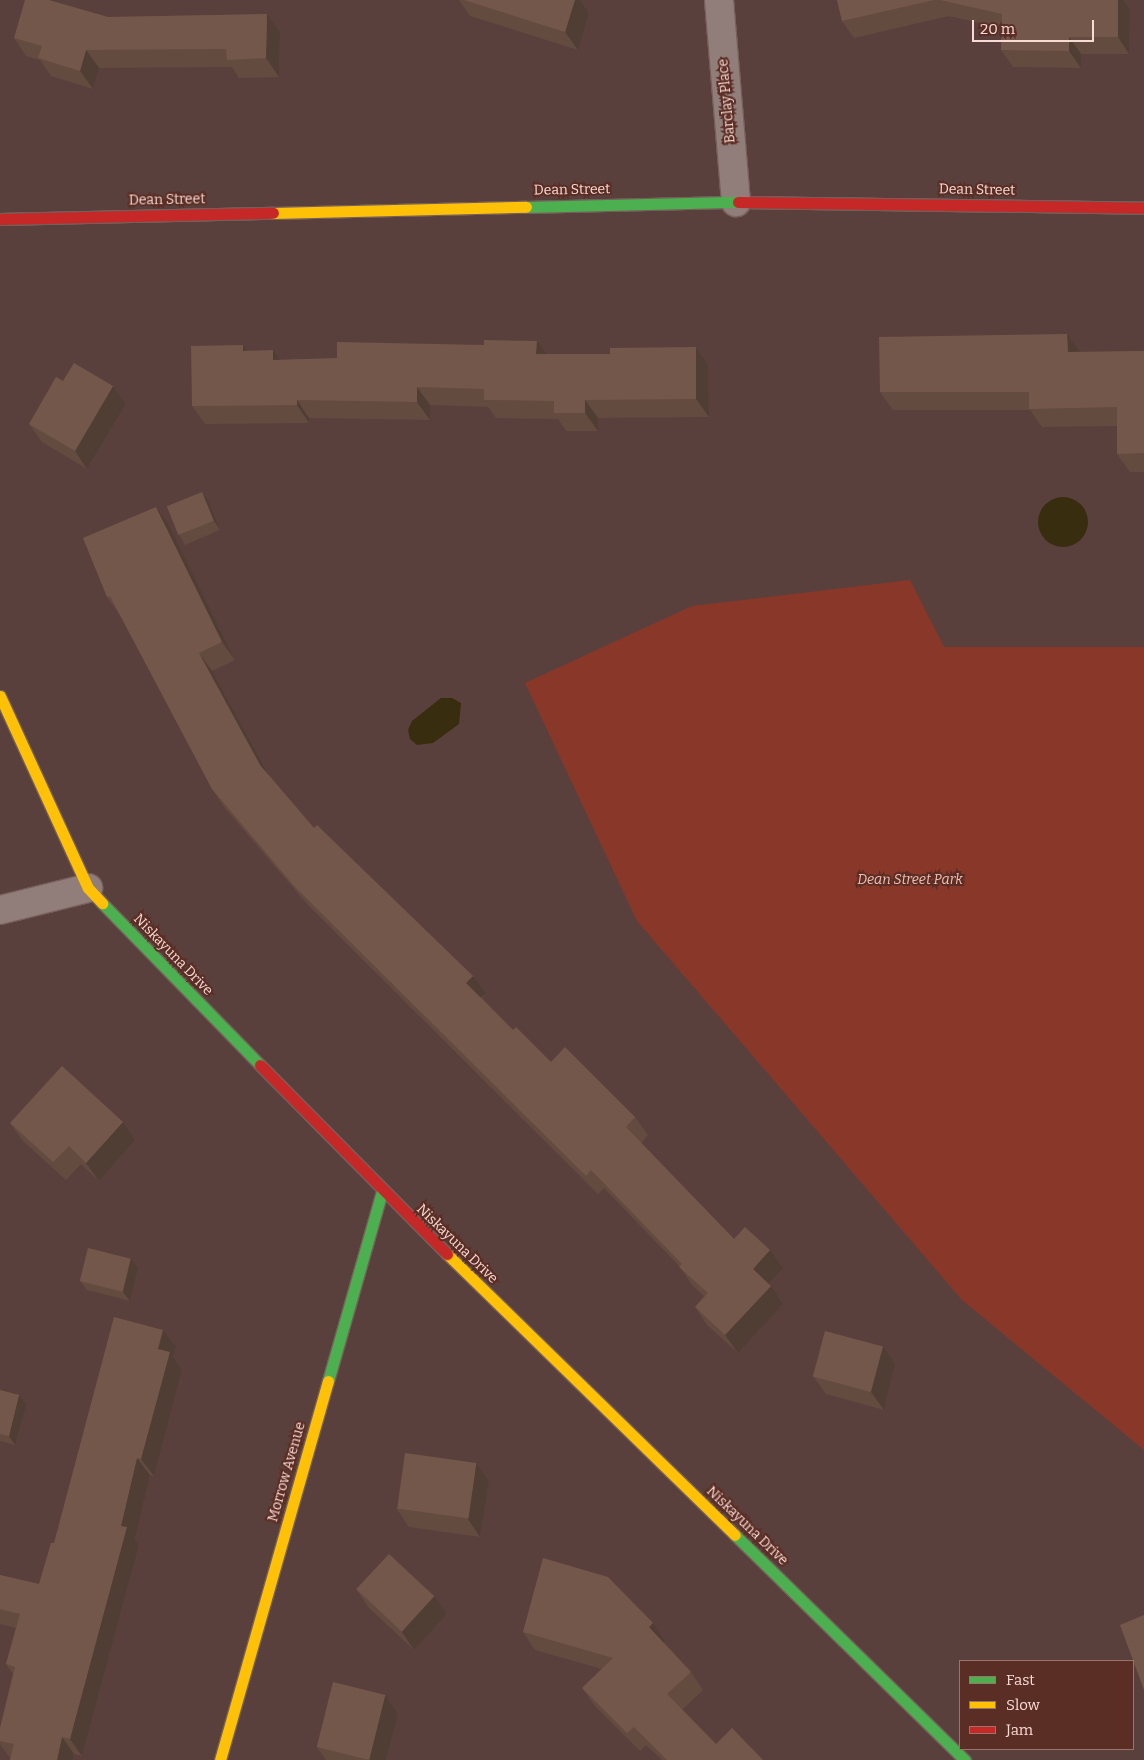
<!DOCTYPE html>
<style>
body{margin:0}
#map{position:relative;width:1144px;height:1760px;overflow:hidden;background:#5a403c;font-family:Bitter,serif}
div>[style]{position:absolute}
.green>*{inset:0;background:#893729}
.water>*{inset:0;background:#382d0e}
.round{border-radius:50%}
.roads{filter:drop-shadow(1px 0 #765f5b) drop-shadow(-1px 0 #765f5b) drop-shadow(0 1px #765f5b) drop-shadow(0 -1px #765f5b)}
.street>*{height:28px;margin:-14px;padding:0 14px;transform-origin:14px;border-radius:14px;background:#917e7a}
.fast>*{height:11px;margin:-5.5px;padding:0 5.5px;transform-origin:5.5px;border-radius:5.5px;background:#4caf50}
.slow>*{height:11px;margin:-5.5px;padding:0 5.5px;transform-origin:5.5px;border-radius:5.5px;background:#ffc107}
.jam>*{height:11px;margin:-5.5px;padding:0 5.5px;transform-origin:5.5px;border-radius:5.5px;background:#c62828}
.wall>*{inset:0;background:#634b40}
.shaded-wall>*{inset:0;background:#503d34;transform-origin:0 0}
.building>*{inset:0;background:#73574a;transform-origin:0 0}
span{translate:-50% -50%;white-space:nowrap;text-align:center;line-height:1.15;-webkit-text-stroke:4px #5b2e25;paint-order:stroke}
.street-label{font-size:14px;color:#f9dbd5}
.park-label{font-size:14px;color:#f3bfb3;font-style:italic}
.legend{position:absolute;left:959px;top:1660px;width:175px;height:90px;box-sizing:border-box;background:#5b2e25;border:1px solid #9a736b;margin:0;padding:6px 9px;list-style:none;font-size:15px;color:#f9dbd5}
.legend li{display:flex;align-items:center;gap:10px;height:25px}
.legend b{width:25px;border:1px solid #9a736b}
.scale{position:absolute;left:972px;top:20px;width:122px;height:22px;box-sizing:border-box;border:2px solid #f9dbd5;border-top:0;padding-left:6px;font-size:15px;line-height:18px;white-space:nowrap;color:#f9dbd5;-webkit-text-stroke:4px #5b2e25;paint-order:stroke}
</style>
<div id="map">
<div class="green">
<div style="clip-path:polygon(910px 580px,944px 647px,1144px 647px,1144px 1450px,962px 1300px,637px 921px,525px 683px,692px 606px)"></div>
</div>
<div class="water">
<div class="round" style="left:1038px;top:497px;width:50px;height:50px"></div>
<div style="clip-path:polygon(441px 698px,452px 698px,461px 703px,459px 724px,433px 743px,417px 745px,410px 739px,408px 730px,412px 721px)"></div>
</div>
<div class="roads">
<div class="street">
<div style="left:719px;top:0;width:203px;rotate:85.2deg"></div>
<div style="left:0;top:910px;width:91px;rotate:-14deg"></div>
</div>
<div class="fast">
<div style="left:526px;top:207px;width:212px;rotate:-1.4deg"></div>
<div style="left:102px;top:903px;width:226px;rotate:45.7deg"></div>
<div style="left:328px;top:1381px;width:198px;rotate:-74.1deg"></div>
<div style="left:735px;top:1535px;width:322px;rotate:44.4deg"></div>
</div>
<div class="slow">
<div style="left:273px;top:213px;width:253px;rotate:-1.4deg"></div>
<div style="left:0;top:696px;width:211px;rotate:65.4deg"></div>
<div style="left:88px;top:888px;width:21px;rotate:47deg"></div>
<div style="left:447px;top:1254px;width:402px;rotate:44.3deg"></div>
<div style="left:220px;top:1760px;width:394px;rotate:-74.1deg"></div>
</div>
<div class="jam">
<div style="left:738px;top:202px;width:406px;rotate:0.8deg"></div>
<div style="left:0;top:219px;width:273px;rotate:-1.3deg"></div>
<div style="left:260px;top:1065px;width:266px;rotate:45.3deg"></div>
</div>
</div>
<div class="wall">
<div style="clip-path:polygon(459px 0,580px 0,589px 13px,578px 50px,470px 16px)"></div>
<div style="clip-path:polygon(837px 0,1123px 0,1130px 10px,1129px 54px,1081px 54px,1081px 68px,1013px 67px,1001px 50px,1001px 28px,949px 16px,854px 38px,842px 21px)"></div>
<div style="clip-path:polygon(267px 14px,280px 32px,279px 77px,239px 78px,232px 67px,99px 68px,93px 89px,51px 76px,40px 60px,26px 56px,14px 38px,108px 17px)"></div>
<div style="clip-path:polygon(1067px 334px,1080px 352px,1144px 351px,1144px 472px,1130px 472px,1117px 454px,1117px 426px,1042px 427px,1030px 410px,893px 410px,880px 392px)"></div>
<div style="clip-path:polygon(696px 347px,708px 365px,709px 417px,598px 418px,598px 431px,566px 431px,558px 419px,496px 418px,488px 407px,430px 405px,430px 420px,309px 418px,309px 423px,205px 424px,192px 406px,247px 351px,280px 360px,546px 354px,610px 354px)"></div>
<div style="clip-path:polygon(63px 381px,113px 386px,126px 404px,87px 469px,42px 442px,29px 424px)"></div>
<div style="clip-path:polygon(202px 492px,209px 502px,220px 530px,185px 545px,179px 535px)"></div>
<div style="clip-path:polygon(169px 525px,235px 660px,212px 671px,268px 774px,314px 828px,473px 976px,486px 994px,482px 998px,513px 1030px,551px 1062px,635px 1117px,648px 1135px,641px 1143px,734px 1239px,770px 1250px,783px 1268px,769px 1284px,783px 1304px,738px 1353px,707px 1325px,695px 1307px,704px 1296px,692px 1285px,680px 1267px,604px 1188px,598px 1194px,308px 905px,224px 807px,212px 789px,119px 614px,107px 597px)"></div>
<div style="clip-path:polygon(123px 1122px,135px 1140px,99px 1181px,81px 1164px,66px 1180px,23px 1141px,10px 1123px)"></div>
<div style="clip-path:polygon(138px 1268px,130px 1301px,87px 1290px,80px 1281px)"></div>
<div style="clip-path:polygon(883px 1346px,895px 1364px,884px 1410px,826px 1394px,813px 1376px)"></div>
<div style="clip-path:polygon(176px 1347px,173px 1357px,182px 1370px,154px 1476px,150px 1475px,135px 1539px,139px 1545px,82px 1756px,74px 1754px,73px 1760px,10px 1760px,10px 1758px,0 1744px,0 1728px,13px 1674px,6px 1664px,16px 1628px,0 1624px,0 1575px,39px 1584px,54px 1543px)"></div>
<div style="clip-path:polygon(0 1390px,19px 1395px,26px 1405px,15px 1445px,0 1441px)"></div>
<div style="clip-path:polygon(476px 1463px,489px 1481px,480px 1537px,409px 1527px,396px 1508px)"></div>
<div style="clip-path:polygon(356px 1589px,447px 1614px,414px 1650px,369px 1608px)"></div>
<div style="clip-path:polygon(523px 1632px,665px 1641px,664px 1643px,691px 1672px,703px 1690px,682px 1710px,716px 1744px,763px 1760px,662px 1760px,646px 1745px,640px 1751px,595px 1706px,582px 1688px,602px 1669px,535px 1650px)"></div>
<div style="clip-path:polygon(385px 1695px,398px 1714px,386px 1760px,326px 1760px,317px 1747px)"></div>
</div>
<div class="shaded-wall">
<div style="clip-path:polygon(575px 0,580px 0,589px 13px,578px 50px,565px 32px)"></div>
<div style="clip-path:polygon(1118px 0,1123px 0,1130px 10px,1129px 54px,1118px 37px)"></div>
<div style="clip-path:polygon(267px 14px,280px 32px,279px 77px,266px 58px)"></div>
<div style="clip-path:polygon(1069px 37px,1081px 54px,1081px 68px,1069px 51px)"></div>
<div style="clip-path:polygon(86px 50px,99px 68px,93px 89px,80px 71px)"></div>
<div style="clip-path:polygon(1067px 334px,1080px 352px,1081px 371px,1068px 352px)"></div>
<div style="clip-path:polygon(537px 341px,550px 359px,536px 354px)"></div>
<div style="clip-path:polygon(243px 345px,256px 363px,243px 351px)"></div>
<div style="clip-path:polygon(696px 347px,708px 365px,709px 417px,696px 399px)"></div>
<div style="clip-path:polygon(273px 350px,286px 368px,273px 360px)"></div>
<div style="clip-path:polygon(113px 386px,126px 404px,87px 469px,75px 451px)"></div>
<div style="clip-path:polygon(417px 387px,430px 405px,430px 420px,417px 402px)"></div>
<div style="clip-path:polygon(297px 400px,309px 418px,309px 423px,297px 405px)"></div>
<div style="clip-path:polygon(585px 400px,598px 418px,598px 431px,585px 413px)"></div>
<div style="clip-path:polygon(202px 492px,209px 502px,220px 530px,214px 521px)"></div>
<div style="clip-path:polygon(156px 507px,169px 525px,235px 660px,222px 642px)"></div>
<div style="clip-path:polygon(199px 653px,212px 671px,273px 783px,260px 765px)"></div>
<div style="left:473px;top:976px;width:22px;height:10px;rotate:54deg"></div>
<div style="clip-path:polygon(123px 1122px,135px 1140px,99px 1181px,86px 1163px)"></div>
<div style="clip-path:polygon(770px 1250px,783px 1268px,766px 1287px,753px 1269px)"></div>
<div style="clip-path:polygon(131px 1259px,138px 1268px,130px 1301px,123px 1292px)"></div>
<div style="clip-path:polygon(771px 1286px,783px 1304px,738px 1353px,725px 1335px)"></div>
<div style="clip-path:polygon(163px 1330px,176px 1347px,173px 1357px,182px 1370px,154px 1476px,141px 1459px,158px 1349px)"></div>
<div style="clip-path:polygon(883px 1346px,895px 1364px,884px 1410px,871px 1392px)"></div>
<div style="clip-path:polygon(19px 1395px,26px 1405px,15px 1445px,9px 1436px)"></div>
<div style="clip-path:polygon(137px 1458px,150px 1475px,135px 1539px,139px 1545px,82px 1756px,70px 1739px)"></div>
<div style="clip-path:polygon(476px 1463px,489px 1481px,480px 1537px,468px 1519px)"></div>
<div style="clip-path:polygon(434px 1596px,447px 1614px,414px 1650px,402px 1632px)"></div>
<div style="clip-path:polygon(653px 1623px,665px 1641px,662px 1645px,649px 1627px)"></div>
<div style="clip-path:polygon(385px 1695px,398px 1714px,386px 1760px,368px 1760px)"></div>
<div style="clip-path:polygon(62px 1737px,74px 1754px,73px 1760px,57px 1760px)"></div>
</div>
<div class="building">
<div style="clip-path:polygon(25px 0,49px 0,108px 17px,267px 14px,266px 58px,227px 60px,226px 49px,86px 50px,80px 71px,38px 58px,42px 46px,14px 38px)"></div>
<div style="clip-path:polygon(464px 0,575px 0,565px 32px)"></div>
<div style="clip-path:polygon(837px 0,934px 0,842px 21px)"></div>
<div style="clip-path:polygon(940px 0,1118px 0,1118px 37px,1069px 37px,1069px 51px,1001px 50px,1002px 14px)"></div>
<div style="clip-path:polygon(1067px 334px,1068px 352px,1144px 351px,1144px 453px,1117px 454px,1117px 407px,1029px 409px,1029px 392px,880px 392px,879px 337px)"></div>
<div style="clip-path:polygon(484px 340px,537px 341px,536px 354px,610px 354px,610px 348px,696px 347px,696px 399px,585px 400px,585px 413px,554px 413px,554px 401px,484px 400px,484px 389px,417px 387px,417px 402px,297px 400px,297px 405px,192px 406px,191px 346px,243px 345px,243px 351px,273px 350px,273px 360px,337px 358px,337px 342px,484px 345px)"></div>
<div style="clip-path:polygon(74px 363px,113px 386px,75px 451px,29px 424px,56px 377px,63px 381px)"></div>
<div style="left:202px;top:492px;width:31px;height:38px;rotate:68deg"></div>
<div style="clip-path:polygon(156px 507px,222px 642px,199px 653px,260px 765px,314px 828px,317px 825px,473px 976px,466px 983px,513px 1030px,516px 1027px,551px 1062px,565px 1047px,635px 1117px,626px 1127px,734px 1239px,745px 1227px,770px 1250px,753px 1269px,771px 1286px,725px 1335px,695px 1307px,708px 1293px,679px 1267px,682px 1264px,591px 1170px,586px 1176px,295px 887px,212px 789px,110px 596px,107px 597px,83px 538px)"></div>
<div style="clip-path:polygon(62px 1066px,123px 1122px,86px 1163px,69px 1146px,53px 1162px,10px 1123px)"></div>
<div style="left:88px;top:1248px;width:44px;height:34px;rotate:14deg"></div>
<div style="clip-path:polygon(114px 1317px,163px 1330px,158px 1349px,170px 1352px,141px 1459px,137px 1458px,121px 1526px,127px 1527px,70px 1739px,62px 1737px,57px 1760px,10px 1760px,14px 1744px,0 1741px,0 1728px,15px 1667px,6px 1664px,20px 1614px,0 1609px,0 1575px,39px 1584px,51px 1543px,54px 1543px)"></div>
<div style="left:825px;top:1331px;width:60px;height:47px;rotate:15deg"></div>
<div style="clip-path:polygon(0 1390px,19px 1395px,9px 1436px,0 1434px)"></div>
<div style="left:405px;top:1453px;width:72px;height:56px;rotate:8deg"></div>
<div style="left:389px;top:1554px;width:62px;height:48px;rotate:43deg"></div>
<div style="clip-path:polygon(543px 1558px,608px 1577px,653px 1623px,649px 1627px,691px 1672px,667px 1694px,716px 1744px,732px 1728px,763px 1760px,667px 1760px,634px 1727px,627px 1733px,582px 1688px,613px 1658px,523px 1632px)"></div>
<div style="clip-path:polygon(1144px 1615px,1144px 1690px,1120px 1625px)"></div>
<div style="left:333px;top:1682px;width:54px;height:67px;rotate:14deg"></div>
</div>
<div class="street-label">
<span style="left:727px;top:101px;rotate:-95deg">Barclay Place</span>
<span style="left:572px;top:190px;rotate:-1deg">Dean Street</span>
<span style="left:977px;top:190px;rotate:1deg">Dean Street</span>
<span style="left:167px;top:200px;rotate:-1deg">Dean Street</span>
<span style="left:173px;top:955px;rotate:46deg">Niskayuna Drive</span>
<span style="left:457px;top:1244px;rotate:44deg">Niskayuna Drive</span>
<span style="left:287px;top:1472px;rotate:-74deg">Morrow Avenue</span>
<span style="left:747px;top:1526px;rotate:44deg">Niskayuna Drive</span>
</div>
<div class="park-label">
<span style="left:910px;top:880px">Dean Street Park</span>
</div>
<ul class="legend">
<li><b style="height:6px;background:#4caf50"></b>Fast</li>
<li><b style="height:6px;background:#ffc107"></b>Slow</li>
<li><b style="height:6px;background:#c62828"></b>Jam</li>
</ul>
<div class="scale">20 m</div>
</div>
